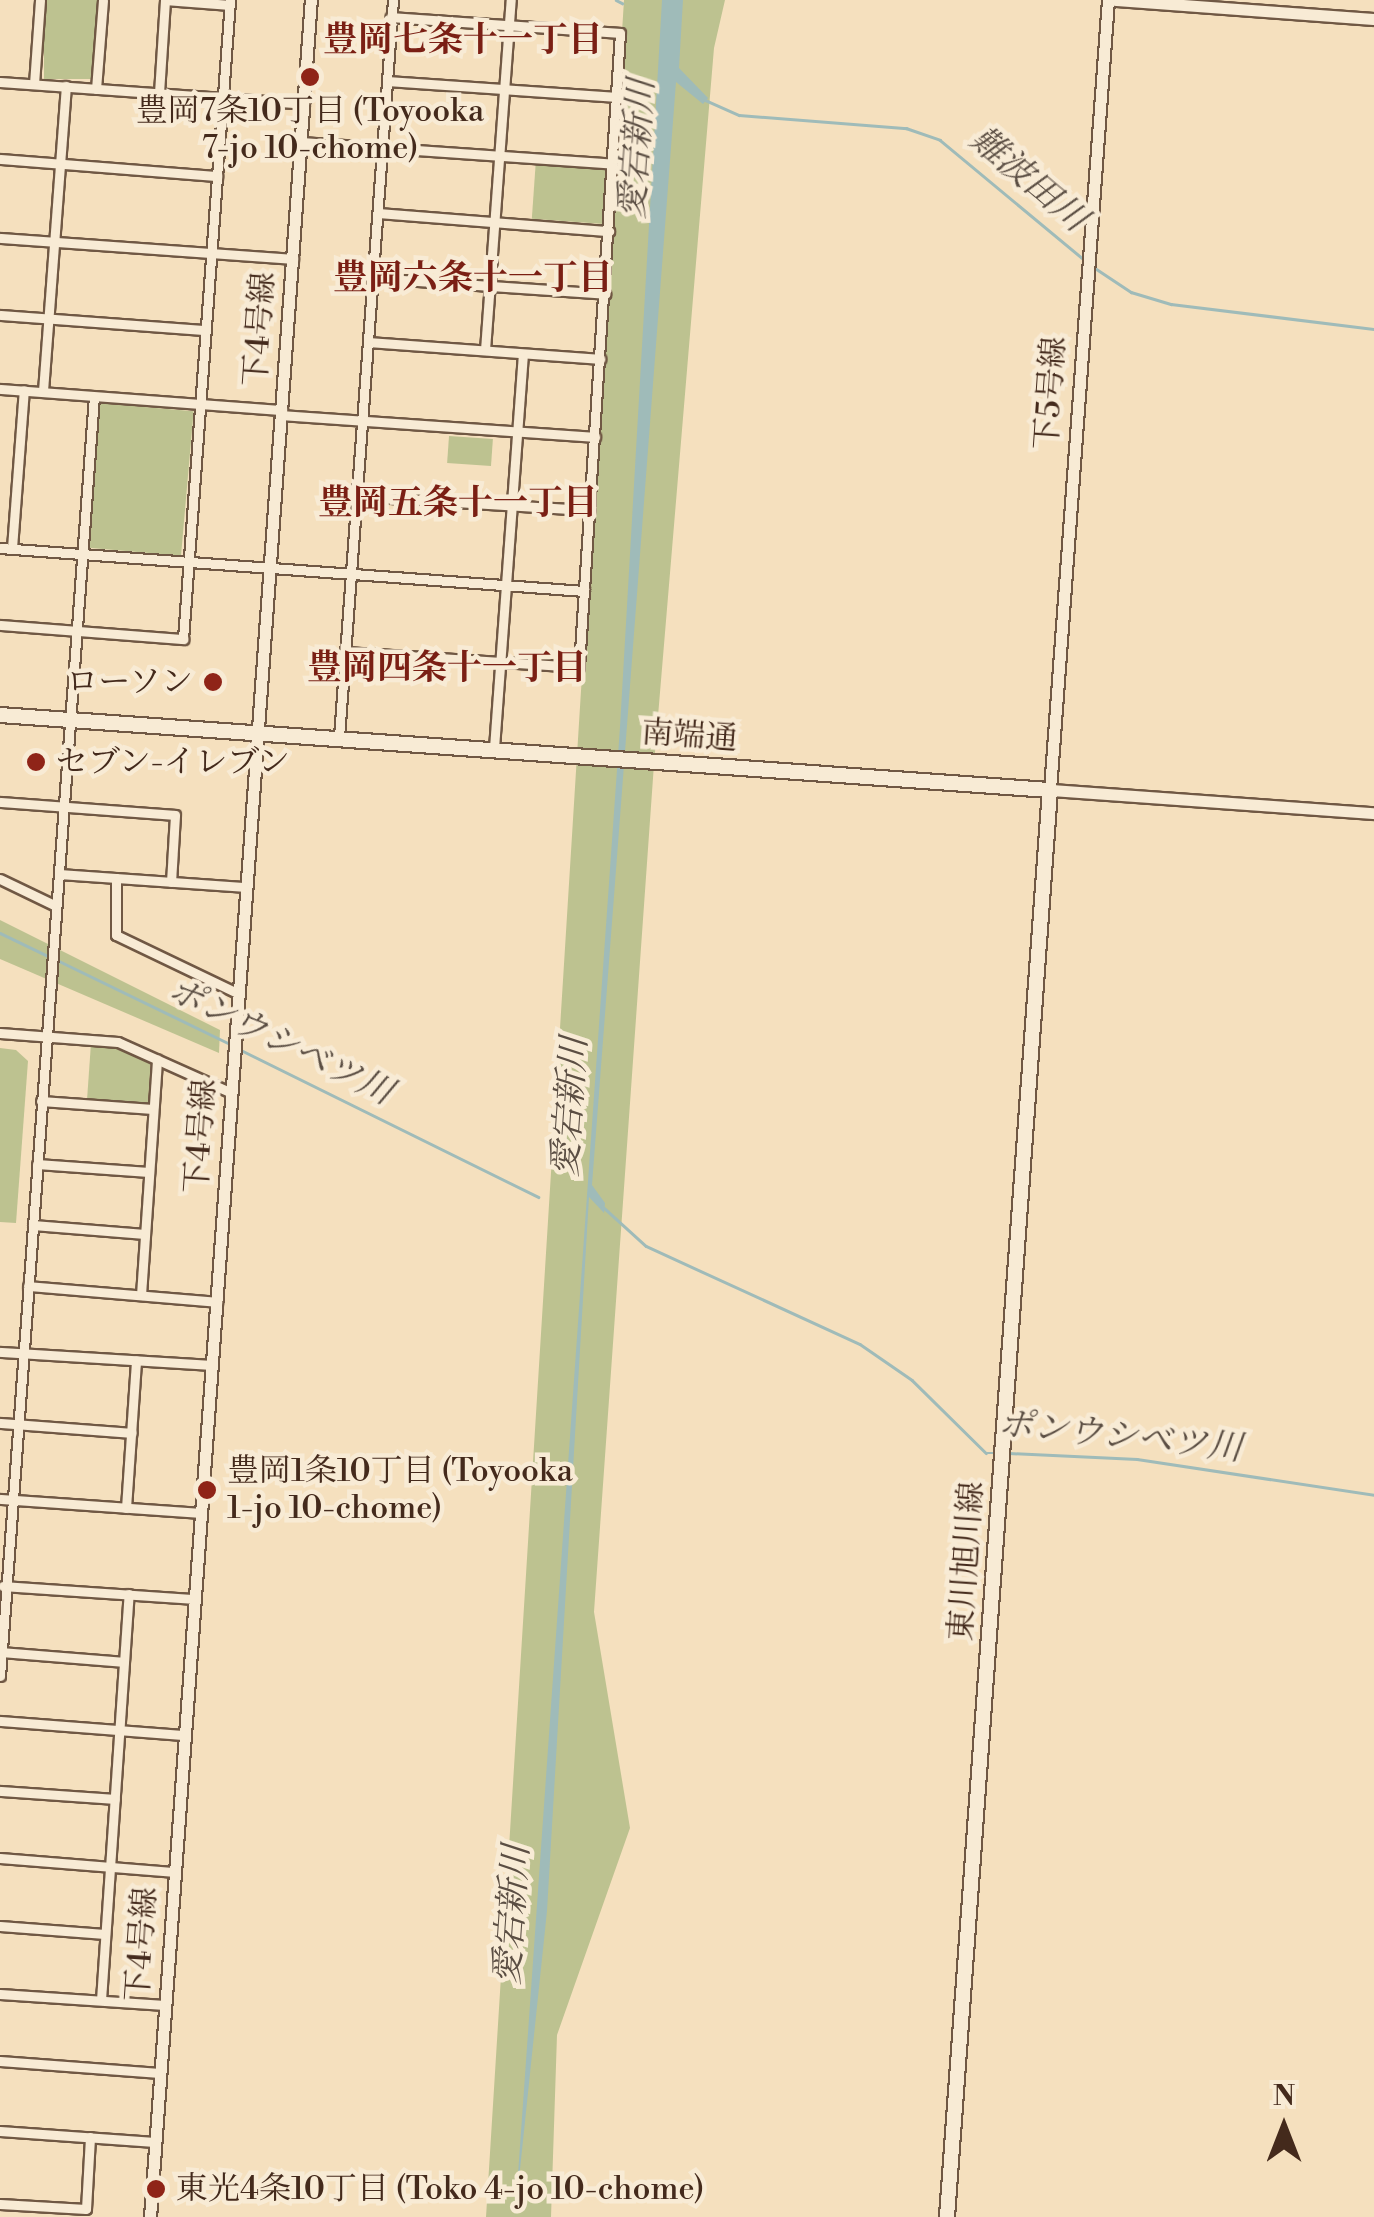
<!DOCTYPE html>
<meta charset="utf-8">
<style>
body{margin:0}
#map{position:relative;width:1374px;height:2217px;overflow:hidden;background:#f5e0be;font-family:"Libre Bodoni","Noto Serif JP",serif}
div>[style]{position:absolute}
.green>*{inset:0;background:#bdc290;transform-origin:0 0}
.water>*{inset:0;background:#9fbbb9}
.stream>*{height:2.5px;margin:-1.25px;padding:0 1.25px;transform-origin:1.25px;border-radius:1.25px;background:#9fbbb9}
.roads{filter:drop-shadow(2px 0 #705844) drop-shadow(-2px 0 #705844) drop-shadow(0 2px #705844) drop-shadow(0 -2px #705844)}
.minor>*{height:9px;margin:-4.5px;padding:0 4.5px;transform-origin:4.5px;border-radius:4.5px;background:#f8ebd5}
.tertiary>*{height:11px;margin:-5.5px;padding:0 5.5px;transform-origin:5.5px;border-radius:5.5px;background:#f8ebd5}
.secondary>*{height:14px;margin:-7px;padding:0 7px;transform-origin:7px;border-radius:7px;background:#f8ebd5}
.dots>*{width:28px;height:28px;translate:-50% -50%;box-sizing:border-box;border:5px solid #f8ebd5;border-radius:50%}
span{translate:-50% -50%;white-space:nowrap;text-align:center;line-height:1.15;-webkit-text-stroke:9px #f8ebd5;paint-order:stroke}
.poi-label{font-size:32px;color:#442a1c}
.right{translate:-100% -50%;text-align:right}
.left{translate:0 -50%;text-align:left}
.street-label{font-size:32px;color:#442a1c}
.neighbourhood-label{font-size:35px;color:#7a1f14;font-weight:700}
.water-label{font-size:35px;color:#5b4e43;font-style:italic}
.north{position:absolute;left:1234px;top:2077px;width:100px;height:100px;-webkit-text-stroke:8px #f8ebd5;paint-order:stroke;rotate:0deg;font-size:28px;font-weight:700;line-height:40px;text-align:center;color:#442a1c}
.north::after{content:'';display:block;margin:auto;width:35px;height:45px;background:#442a1c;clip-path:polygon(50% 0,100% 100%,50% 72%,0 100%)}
</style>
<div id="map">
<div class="green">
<div style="left:44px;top:0;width:55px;height:79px"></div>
<div style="clip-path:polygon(624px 0,725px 0,714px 48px,654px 764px,594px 1612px,630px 1828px,557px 2035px,551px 2217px,486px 2217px)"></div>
<div style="left:536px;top:159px;width:72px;height:60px;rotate:4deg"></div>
<div style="left:98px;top:403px;width:96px;height:145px;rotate:5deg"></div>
<div style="left:449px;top:436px;width:44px;height:27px;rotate:4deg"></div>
<div style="clip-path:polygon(0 920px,220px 1030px,219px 1053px,0 959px)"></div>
<div style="clip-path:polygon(91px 1043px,116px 1045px,151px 1060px,148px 1104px,87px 1100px)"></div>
<div style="clip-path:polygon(0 1048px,16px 1050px,28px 1061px,16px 1223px,0 1222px)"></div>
</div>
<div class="water">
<div style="clip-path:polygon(662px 0,683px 0,679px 68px,708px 98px,703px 104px,676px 82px,592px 1185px,605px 1203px,604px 1213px,589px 1197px,547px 1911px,515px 2217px,620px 727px)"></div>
</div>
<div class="stream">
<div style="left:616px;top:0;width:7px;rotate:27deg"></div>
<div style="left:705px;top:100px;width:37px;rotate:24deg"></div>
<div style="left:739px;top:115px;width:168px;rotate:4.5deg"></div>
<div style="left:906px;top:128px;width:36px;rotate:19deg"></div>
<div style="left:940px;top:140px;width:190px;rotate:39.7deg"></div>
<div style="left:1092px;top:266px;width:47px;rotate:33.7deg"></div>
<div style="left:1131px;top:292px;width:42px;rotate:16.7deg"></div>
<div style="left:1171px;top:304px;width:205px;rotate:7deg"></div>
<div style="left:0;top:933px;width:53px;rotate:25.6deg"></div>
<div style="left:55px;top:959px;width:197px;rotate:25.9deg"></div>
<div style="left:239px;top:1049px;width:334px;rotate:26.3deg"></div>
<div style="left:602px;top:1206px;width:59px;rotate:42.3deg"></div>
<div style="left:646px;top:1246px;width:235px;rotate:24.6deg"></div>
<div style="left:860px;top:1344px;width:63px;rotate:34.7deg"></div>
<div style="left:912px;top:1380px;width:104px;rotate:44.6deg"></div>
<div style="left:986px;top:1453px;width:10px"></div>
<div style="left:1009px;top:1453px;width:128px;rotate:2.7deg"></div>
<div style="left:1137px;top:1459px;width:240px;rotate:8.6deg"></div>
</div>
<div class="roads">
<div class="minor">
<div style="left:166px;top:0;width:63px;rotate:4.5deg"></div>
<div style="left:387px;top:81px;width:231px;rotate:4deg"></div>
<div style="left:0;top:82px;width:305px;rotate:4.1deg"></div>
<div style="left:34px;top:84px;width:84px;rotate:-85.9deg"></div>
<div style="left:96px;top:89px;width:89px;rotate:-85.5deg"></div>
<div style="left:159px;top:93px;width:93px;rotate:-86.3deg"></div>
<div style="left:302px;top:142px;width:312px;rotate:4deg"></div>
<div style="left:0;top:159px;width:218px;rotate:4.5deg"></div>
<div style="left:378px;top:213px;width:232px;rotate:4.5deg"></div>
<div style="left:0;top:238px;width:294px;rotate:4.1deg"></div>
<div style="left:373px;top:278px;width:233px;rotate:3.9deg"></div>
<div style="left:0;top:315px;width:206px;rotate:4.2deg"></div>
<div style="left:369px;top:342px;width:232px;rotate:4.2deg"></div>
<div style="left:485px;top:350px;width:351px;rotate:-85.8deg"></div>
<div style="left:0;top:389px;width:283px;rotate:4.3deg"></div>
<div style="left:43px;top:391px;width:306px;rotate:-85.7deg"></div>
<div style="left:281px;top:415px;width:315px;rotate:4deg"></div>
<div style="left:358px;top:496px;width:232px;rotate:3.5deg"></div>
<div style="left:0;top:548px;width:586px;rotate:4.21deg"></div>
<div style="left:12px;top:548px;width:158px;rotate:-85.7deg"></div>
<div style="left:0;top:625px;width:184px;rotate:4.4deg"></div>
<div style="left:183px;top:639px;width:641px;rotate:-85.79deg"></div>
<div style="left:346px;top:652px;width:233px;rotate:3.7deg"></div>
<div style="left:579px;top:667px;width:635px;rotate:-86.3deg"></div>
<div style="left:620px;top:33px;width:230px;rotate:-176deg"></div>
<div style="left:339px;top:737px;width:739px;rotate:-85.81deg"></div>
<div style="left:494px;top:748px;width:395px;rotate:-85.8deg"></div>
<div style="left:0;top:802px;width:175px;rotate:4.2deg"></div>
<div style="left:175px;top:815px;width:67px;rotate:93.4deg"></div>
<div style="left:59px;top:874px;width:188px;rotate:4deg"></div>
<div style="left:116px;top:878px;width:57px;rotate:90deg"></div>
<div style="left:116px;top:935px;width:136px;rotate:25.6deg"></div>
<div style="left:0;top:879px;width:62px;rotate:25.7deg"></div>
<div style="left:0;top:1033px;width:118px;rotate:4.4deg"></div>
<div style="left:118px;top:1042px;width:125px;rotate:24.1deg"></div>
<div style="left:41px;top:1101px;width:112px;rotate:4.1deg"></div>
<div style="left:37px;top:1164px;width:112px;rotate:4.1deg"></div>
<div style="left:33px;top:1225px;width:112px;rotate:4.6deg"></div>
<div style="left:28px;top:1286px;width:190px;rotate:4.8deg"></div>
<div style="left:141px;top:1295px;width:236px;rotate:-86.1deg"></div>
<div style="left:0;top:1352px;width:212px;rotate:3.5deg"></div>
<div style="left:0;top:1423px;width:132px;rotate:4.3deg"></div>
<div style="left:0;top:1499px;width:201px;rotate:4deg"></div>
<div style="left:126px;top:1508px;width:148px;rotate:-86.1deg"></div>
<div style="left:3px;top:1586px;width:192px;rotate:3.9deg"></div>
<div style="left:0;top:1652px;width:124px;rotate:4.6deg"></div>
<div style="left:0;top:1676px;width:1283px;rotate:-85.8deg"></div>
<div style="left:0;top:1721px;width:185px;rotate:4.4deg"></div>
<div style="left:0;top:1791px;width:115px;rotate:4deg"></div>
<div style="left:0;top:1858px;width:176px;rotate:4.6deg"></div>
<div style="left:0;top:1926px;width:105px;rotate:4.4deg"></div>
<div style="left:0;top:1994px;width:165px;rotate:3.8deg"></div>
<div style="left:101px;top:2000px;width:407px;rotate:-86.1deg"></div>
<div style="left:0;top:2061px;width:160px;rotate:4.3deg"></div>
<div style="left:0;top:2131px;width:155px;rotate:4.1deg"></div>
<div style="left:0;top:2204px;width:86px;rotate:3.3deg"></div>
<div style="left:86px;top:2209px;width:72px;rotate:-86.8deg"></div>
</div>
<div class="tertiary">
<div style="left:1108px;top:0;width:792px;rotate:94.2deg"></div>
<div style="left:1050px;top:790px;width:325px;rotate:4.1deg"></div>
<div style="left:1115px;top:0;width:260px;rotate:4.2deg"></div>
<div style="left:150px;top:2217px;width:2223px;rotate:-85.85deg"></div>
</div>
<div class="secondary">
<div style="left:0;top:715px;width:1053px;rotate:4.09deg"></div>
<div style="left:1050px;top:790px;width:1431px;rotate:94.13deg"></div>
</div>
</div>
<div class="dots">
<div style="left:310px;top:77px;background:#8f2418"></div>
<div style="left:213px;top:682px;background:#8f2418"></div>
<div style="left:36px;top:762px;background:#8f2418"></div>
<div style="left:207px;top:1490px;background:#8f2418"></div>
<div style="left:156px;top:2189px;background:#8f2418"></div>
</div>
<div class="poi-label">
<span style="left:310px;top:130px">豊岡7条10丁目 (Toyooka<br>7-jo 10-chome)</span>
<span class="right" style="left:193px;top:682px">ローソン</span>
<span class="left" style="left:56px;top:762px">セブン-イレブン</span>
<span class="left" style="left:227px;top:1490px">豊岡1条10丁目 (Toyooka<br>1-jo 10-chome)</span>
<span class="left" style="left:176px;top:2189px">東光4条10丁目 (Toko 4-jo 10-chome)</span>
</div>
<div class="street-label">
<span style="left:260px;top:329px;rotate:-86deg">下4号線</span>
<span style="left:1051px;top:393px;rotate:-86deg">下5号線</span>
<span style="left:689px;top:736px;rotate:4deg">南端通</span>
<span style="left:201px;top:1136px;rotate:-86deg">下4号線</span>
<span style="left:967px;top:1561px;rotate:-86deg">東川旭川線</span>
<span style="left:142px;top:1944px;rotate:-86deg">下4号線</span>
</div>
<div class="neighbourhood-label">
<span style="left:463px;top:41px">豊岡七条十一丁目</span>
<span style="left:473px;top:279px">豊岡六条十一丁目</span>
<span style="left:458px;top:504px">豊岡五条十一丁目</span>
<span style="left:447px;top:669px">豊岡四条十一丁目</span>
</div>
<div class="water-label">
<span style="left:638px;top:149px;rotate:-86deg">愛宕新川</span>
<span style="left:1028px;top:180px;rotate:40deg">難波田川</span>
<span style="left:280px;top:1042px;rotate:26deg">ポンウシベツ川</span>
<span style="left:571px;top:1107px;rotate:-86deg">愛宕新川</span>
<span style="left:1120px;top:1437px;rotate:6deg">ポンウシベツ川</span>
<span style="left:513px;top:1915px;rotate:-86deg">愛宕新川</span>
</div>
<div class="north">N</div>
</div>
